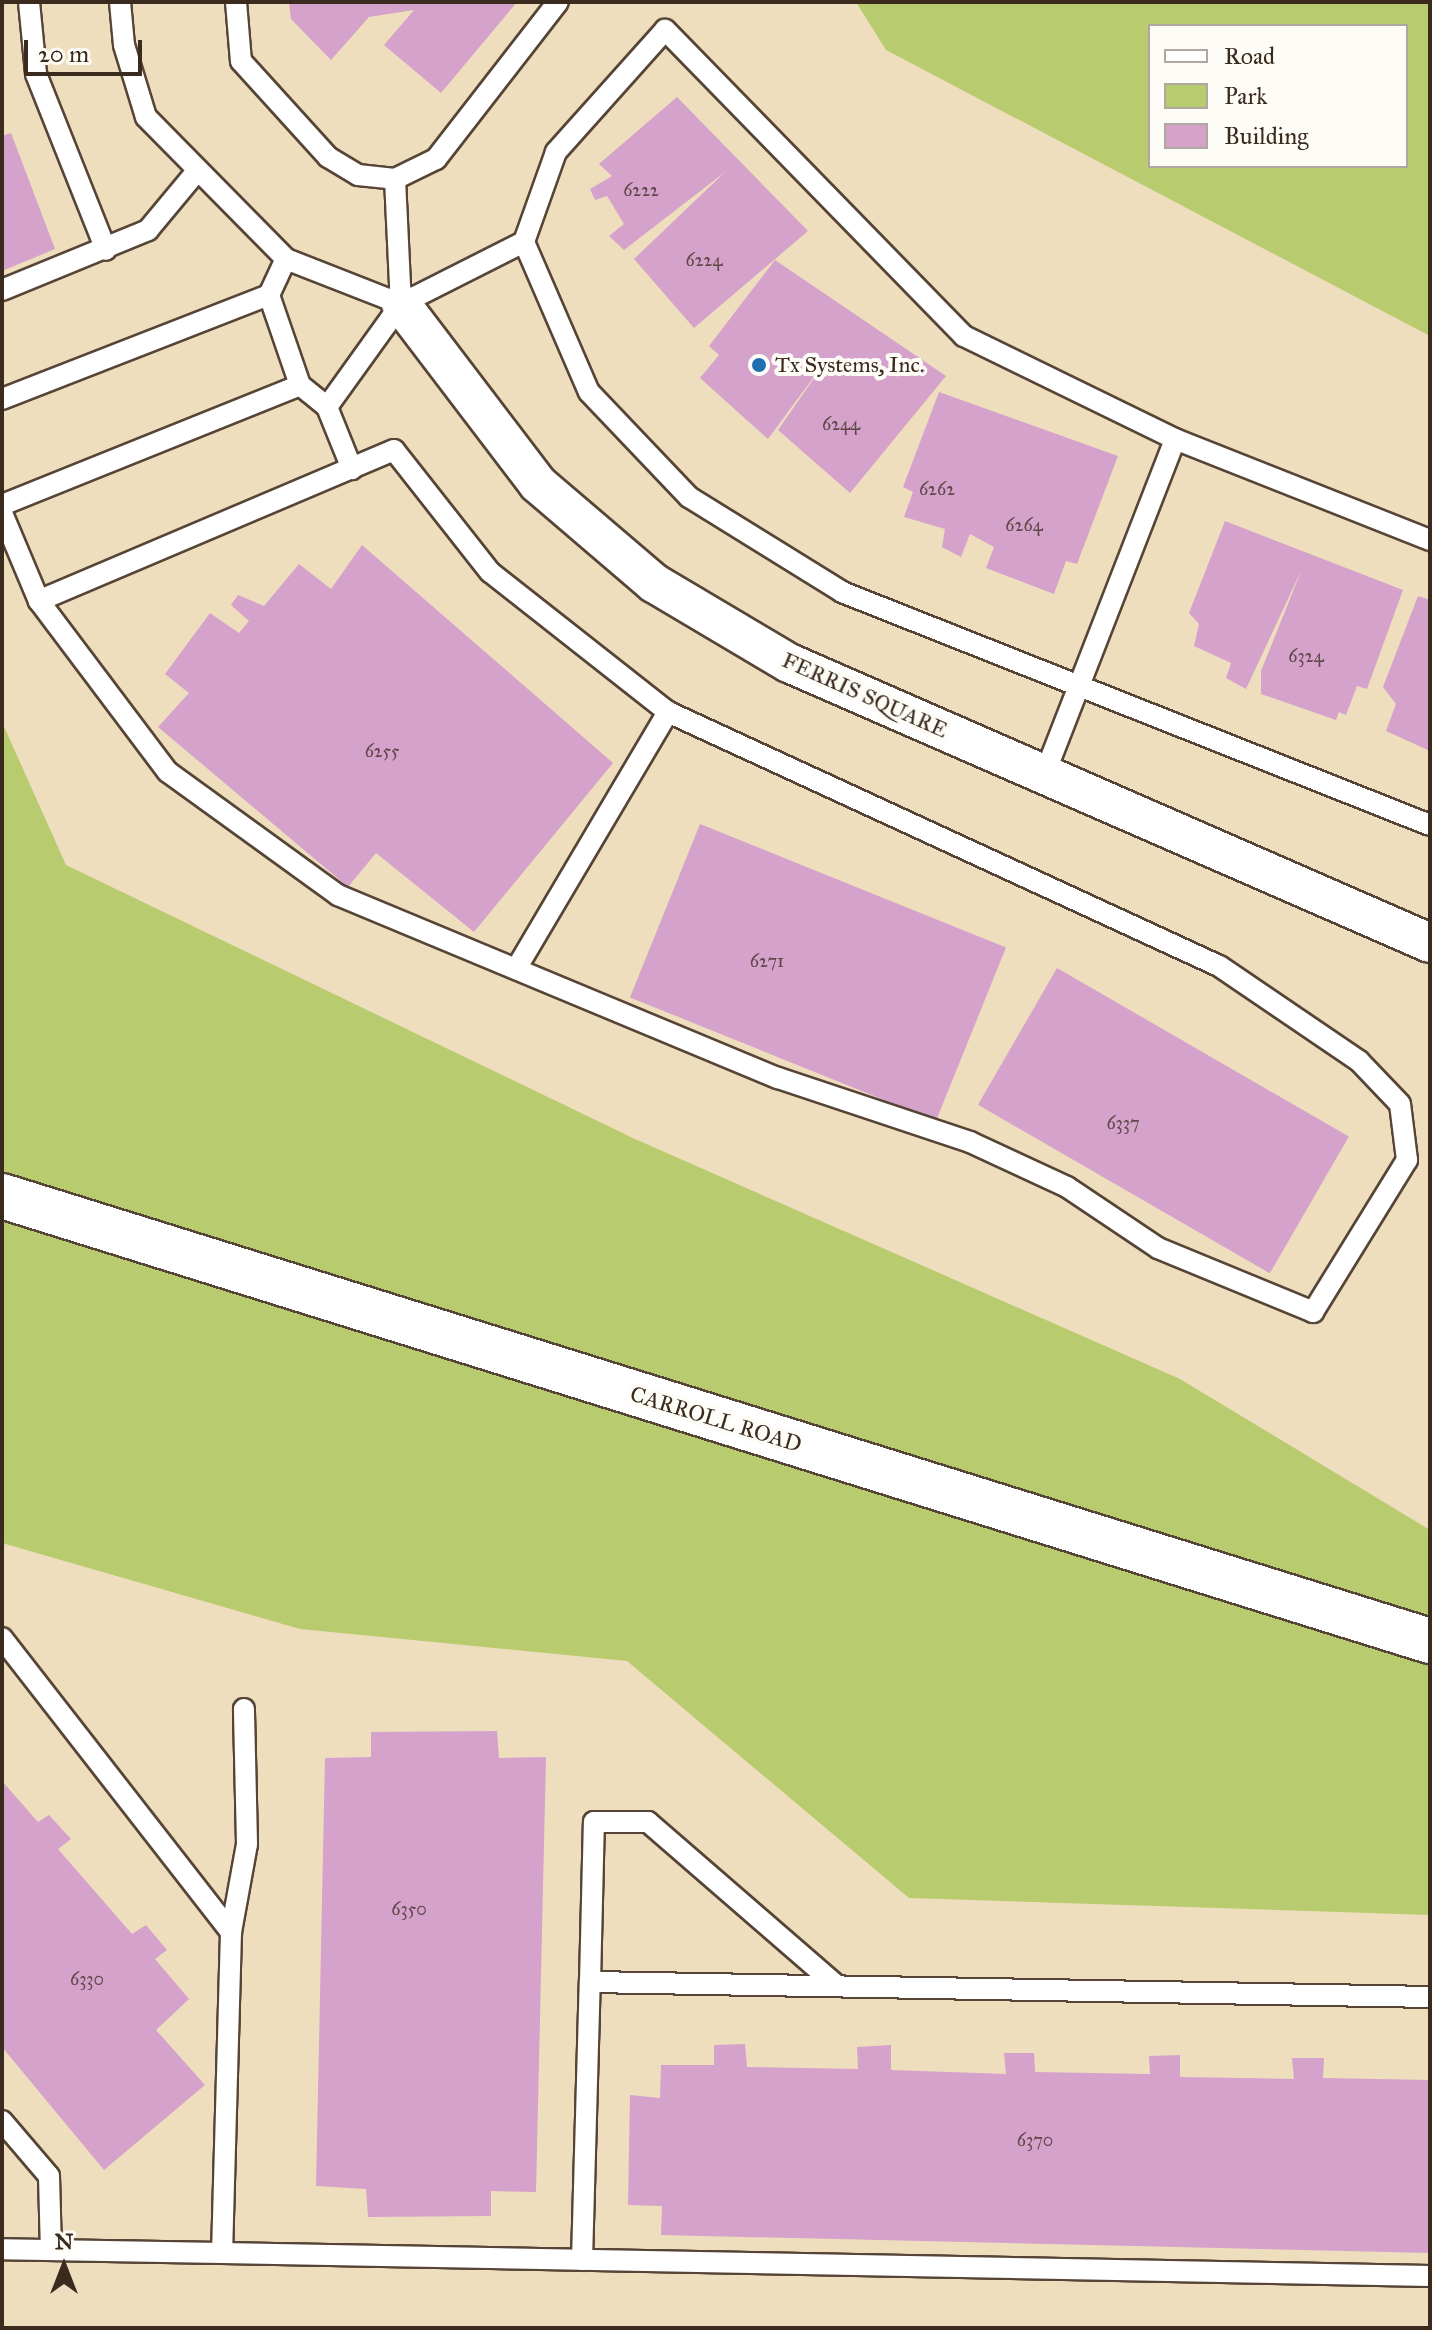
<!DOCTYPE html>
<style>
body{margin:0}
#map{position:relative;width:1432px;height:2330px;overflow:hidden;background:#efdebd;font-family:"IM FELL Great Primer",serif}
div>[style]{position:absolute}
.green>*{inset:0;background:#b9cb6f}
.building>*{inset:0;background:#d4a2cb;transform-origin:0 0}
.roads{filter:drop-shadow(2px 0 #564536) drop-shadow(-2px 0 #564536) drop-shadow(0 2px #564536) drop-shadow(0 -2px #564536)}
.lane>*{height:20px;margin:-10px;padding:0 10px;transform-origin:10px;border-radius:10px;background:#fff}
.street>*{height:38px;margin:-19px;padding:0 19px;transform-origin:19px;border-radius:19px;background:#fff}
.secondary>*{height:44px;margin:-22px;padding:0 22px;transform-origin:22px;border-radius:22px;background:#fff}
.dots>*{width:22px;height:22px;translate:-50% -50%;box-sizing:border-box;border:4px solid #fdfcf7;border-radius:50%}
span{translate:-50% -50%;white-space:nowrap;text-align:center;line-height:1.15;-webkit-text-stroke:8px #fdfcf7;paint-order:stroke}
.number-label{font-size:18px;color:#614849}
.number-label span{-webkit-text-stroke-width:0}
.poi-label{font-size:22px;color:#3b2a1e}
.left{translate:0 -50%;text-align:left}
.street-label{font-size:22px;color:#3b2a1e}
.frame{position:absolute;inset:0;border:4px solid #3b2a1e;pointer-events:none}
.legend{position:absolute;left:1148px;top:24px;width:260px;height:144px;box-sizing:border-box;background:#fdfcf7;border:2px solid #afa8a0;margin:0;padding:10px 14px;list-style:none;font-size:24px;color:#3b2a1e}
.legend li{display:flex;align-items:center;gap:16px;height:40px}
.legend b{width:40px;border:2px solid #afa8a0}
.north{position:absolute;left:24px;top:2226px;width:80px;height:80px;-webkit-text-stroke:6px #fdfcf7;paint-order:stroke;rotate:0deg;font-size:22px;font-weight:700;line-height:32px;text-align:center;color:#3b2a1e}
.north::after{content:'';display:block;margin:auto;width:28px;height:36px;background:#3b2a1e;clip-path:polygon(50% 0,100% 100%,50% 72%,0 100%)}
.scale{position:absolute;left:24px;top:40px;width:118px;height:36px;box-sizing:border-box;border:4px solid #3b2a1e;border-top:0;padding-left:10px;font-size:24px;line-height:28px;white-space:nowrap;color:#3b2a1e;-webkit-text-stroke:6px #fdfcf7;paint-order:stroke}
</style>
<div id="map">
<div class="green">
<div style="clip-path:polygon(evenodd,856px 2px,1430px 2px,1430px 336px,886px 50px,856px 2px,1150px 26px,1406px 26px,1406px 166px,1150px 166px,1150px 26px)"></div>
<div style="clip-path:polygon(2px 722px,66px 865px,635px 1139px,1180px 1379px,1430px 1530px,1430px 1915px,909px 1898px,627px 1661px,300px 1629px,2px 1543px)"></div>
</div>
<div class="building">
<div style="clip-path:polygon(289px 2px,517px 2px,441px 93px,384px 45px,414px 10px,369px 17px,331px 60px,291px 19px)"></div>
<div style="clip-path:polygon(677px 97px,808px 231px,694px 328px,634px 259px,725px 172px,624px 250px,609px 236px,624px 224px,607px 196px,595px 200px,590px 189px,612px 176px,599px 164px)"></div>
<div style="clip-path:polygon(11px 133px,55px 249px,2px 271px,2px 136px)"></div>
<div style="clip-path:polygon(775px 260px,946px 376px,850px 493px,778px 430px,830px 355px,768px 439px,700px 378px,719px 355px,709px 346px)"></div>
<div style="clip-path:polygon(939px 392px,1118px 456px,1077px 564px,1066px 561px,1054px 594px,986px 568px,994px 547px,970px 534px,961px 557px,942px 547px,945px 529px,904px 517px,913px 492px,903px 487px)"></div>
<div style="clip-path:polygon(1225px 521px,1403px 590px,1367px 689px,1357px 686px,1346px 715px,1339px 712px,1336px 720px,1261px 694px,1261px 671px,1302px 569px,1246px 689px,1226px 678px,1231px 663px,1194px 646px,1199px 624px,1189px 613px)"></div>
<div style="clip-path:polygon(362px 545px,613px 763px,474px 932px,376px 853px,348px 887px,158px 727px,189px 693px,165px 674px,210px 613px,239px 633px,249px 621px,231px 605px,238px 595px,264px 606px,299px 564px,331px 589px)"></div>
<div style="clip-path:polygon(1418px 596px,1430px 600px,1430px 751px,1386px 731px,1396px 704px,1383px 687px)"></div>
<div style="left:700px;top:824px;width:330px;height:187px;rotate:22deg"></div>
<div style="left:1057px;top:968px;width:337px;height:158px;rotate:30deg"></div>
<div style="clip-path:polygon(497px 1731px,499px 1758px,546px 1757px,536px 2192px,491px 2191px,491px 2216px,368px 2217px,366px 2189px,316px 2186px,325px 1758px,371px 1757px,371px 1732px)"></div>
<div style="clip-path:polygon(2px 1781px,38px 1822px,49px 1815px,71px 1839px,58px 1849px,132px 1934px,146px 1925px,167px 1950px,155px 1959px,189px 1999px,156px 2030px,205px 2085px,104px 2170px,2px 2047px)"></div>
<div style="clip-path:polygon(745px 2044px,747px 2067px,858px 2069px,857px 2047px,891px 2045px,891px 2070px,1006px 2074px,1004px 2053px,1034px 2053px,1035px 2072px,1150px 2074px,1149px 2056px,1180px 2055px,1180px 2077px,1294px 2079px,1292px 2058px,1324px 2058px,1323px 2078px,1430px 2080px,1430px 2253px,661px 2235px,662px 2206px,628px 2205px,630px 2095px,660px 2098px,661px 2065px,714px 2065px,714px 2045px)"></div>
</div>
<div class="roads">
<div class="lane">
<div style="left:29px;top:2px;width:72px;rotate:84.4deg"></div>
<div style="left:36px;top:74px;width:189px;rotate:68.3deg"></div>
<div style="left:120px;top:2px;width:43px;rotate:84.7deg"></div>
<div style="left:124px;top:45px;width:75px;rotate:73deg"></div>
<div style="left:146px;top:117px;width:199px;rotate:45.4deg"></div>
<div style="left:286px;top:259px;width:123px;rotate:21.4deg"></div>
<div style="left:236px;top:2px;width:59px;rotate:85.2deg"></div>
<div style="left:241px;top:61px;width:130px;rotate:47.8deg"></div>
<div style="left:328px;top:157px;width:35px;rotate:31deg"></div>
<div style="left:358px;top:175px;width:37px;rotate:6deg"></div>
<div style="left:395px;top:179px;width:46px;rotate:-26deg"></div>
<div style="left:436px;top:159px;width:199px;rotate:-52.2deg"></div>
<div style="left:395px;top:179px;width:125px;rotate:87.3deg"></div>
<div style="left:2px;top:290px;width:158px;rotate:-22.3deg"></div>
<div style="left:148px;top:230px;width:77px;rotate:-50.3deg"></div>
<div style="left:300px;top:385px;width:35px;rotate:39deg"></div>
<div style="left:327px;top:407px;width:127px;rotate:-54.3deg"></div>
<div style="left:401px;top:304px;width:138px;rotate:-26.8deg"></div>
<div style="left:2px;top:399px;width:287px;rotate:-21.3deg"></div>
<div style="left:269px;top:295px;width:40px;rotate:-65deg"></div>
<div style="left:327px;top:407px;width:67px;rotate:68deg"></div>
<div style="left:2px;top:505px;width:321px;rotate:-21.9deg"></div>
<div style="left:300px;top:385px;width:95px;rotate:-109deg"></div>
<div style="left:2px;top:513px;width:95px;rotate:67.2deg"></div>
<div style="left:39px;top:601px;width:214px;rotate:53deg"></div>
<div style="left:168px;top:772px;width:210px;rotate:35.9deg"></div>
<div style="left:338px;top:895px;width:477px;rotate:22.6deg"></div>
<div style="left:778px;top:1078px;width:202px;rotate:18.4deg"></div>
<div style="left:970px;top:1142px;width:107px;rotate:24.9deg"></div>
<div style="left:1067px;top:1187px;width:110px;rotate:33.8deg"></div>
<div style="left:1158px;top:1248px;width:168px;rotate:22.4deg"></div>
<div style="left:1313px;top:1312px;width:179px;rotate:-58.3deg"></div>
<div style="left:1407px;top:1160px;width:56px;rotate:-97.1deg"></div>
<div style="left:1400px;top:1104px;width:59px;rotate:-133.6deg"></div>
<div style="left:1359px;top:1061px;width:169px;rotate:-145.8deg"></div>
<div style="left:1219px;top:966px;width:607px;rotate:-155.25deg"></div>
<div style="left:668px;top:712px;width:226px;rotate:-141.8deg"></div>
<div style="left:490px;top:572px;width:155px;rotate:-128.2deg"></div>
<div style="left:394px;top:450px;width:386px;rotate:157deg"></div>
<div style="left:1430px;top:540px;width:274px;rotate:-158.4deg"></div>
<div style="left:1175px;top:439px;width:235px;rotate:-154deg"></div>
<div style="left:964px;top:336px;width:428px;rotate:-134.3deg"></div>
<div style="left:665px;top:30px;width:164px;rotate:131.8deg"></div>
<div style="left:556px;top:152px;width:96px;rotate:109.6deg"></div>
<div style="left:524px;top:242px;width:163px;rotate:66.6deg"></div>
<div style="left:589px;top:392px;width:145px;rotate:46.4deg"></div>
<div style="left:689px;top:497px;width:180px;rotate:31.8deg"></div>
<div style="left:842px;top:592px;width:632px;rotate:21.62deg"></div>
<div style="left:1045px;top:773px;width:358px;rotate:-68.7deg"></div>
<div style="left:516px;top:969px;width:299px;rotate:-59.4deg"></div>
<div style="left:2px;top:1638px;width:373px;rotate:52.1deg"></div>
<div style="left:231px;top:1932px;width:321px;rotate:91.6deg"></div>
<div style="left:222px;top:2253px;width:220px;rotate:-179deg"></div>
<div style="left:231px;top:1932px;width:89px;rotate:-79.7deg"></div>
<div style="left:247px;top:1844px;width:135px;rotate:-91.3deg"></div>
<div style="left:590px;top:1982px;width:160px;rotate:-88.6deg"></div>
<div style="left:594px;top:1822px;width:54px"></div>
<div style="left:648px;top:1822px;width:250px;rotate:40.9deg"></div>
<div style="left:2px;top:2121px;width:72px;rotate:49.5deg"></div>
<div style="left:49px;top:2176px;width:74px;rotate:88.5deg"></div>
<div style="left:222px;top:2253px;width:1208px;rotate:1.09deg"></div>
<div style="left:582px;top:2260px;width:278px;rotate:-88.4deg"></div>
<div style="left:590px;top:1982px;width:840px;rotate:1.02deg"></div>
</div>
<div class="street">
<div style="left:401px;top:304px;width:226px;rotate:52.7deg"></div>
<div style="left:538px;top:484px;width:153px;rotate:40.5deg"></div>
<div style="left:654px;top:583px;width:157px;rotate:30.7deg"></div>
<div style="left:789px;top:663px;width:699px;rotate:23.6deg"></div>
</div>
<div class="secondary">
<div style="left:2px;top:1196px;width:1496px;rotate:17.31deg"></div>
</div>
</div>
<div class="dots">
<div style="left:759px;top:365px;background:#1f6fb2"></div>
</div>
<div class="number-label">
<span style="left:641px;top:190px">6222</span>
<span style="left:704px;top:260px">6224</span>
<span style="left:841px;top:424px">6244</span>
<span style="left:937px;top:489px">6262</span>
<span style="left:1024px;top:525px">6264</span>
<span style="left:1306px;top:656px">6324</span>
<span style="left:382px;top:751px">6255</span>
<span style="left:767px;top:961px">6271</span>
<span style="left:1123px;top:1123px">6337</span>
<span style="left:409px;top:1909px">6350</span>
<span style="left:87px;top:1979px">6330</span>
<span style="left:1035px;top:2140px">6370</span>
</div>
<div class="poi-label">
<span class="left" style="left:775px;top:365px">Tx Systems, Inc.</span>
</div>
<div class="street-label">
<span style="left:865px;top:695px;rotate:24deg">FERRIS SQUARE</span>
<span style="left:716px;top:1419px;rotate:17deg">CARROLL ROAD</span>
</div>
<div class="frame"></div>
<ul class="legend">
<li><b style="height:10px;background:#fff"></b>Road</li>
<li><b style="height:22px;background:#b9cb6f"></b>Park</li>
<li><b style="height:22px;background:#d4a2cb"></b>Building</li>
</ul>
<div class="north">N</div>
<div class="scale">20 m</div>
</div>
